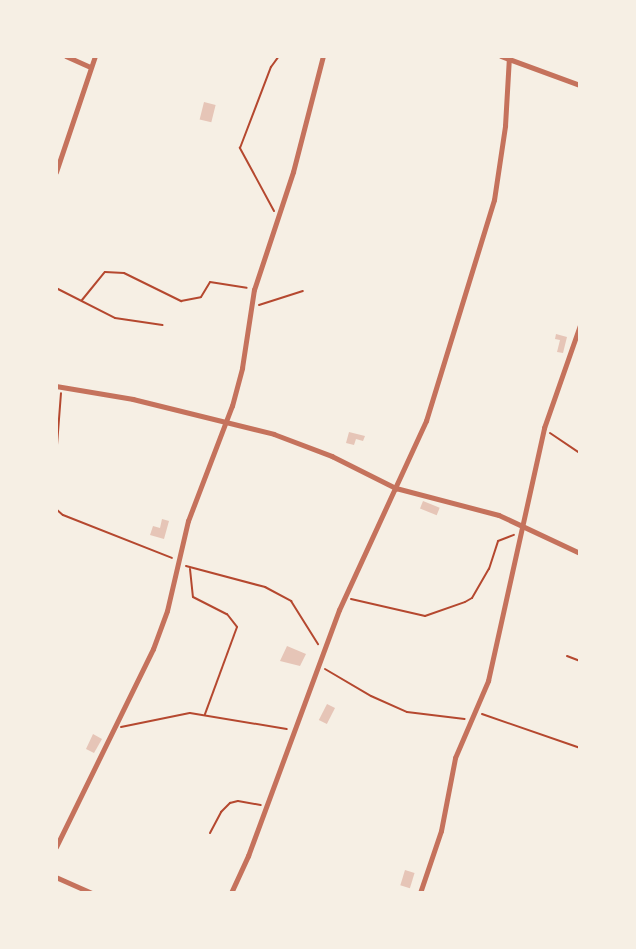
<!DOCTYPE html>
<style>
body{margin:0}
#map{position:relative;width:636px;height:949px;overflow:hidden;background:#f6efe4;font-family:"Golos Text",sans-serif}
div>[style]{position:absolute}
.building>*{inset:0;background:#e6c5b7;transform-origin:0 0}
.path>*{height:2px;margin:-1px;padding:0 1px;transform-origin:1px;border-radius:1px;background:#b5482f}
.minor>*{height:4.5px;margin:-2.25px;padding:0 2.25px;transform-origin:2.25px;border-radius:2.25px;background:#c5725c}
span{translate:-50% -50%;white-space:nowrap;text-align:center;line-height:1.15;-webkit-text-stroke:5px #f6efe4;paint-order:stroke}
.frame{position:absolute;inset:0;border:58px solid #f6efe4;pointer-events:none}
</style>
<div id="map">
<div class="building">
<div style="left:204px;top:102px;width:12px;height:18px;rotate:14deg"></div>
<div style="clip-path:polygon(556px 334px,567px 337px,563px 353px,557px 352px,560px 340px,555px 339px)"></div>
<div style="clip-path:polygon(349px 432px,365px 436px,363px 441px,356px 439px,354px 445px,346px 443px)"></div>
<div style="left:423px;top:501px;width:18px;height:8px;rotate:22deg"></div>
<div style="clip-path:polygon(162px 519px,169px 521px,164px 539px,150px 535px,153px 526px,160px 528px)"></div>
<div style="clip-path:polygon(287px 646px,306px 654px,300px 666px,280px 661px)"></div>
<div style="left:327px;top:704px;width:9px;height:18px;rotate:27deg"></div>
<div style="clip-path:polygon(93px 734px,102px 739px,94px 753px,86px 749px)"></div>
<div style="left:405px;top:870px;width:10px;height:16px;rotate:17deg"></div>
</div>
<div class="path">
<div style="left:274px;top:211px;width:72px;rotate:-118.4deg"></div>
<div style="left:240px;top:148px;width:87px;rotate:-69.1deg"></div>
<div style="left:271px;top:67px;width:14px;rotate:-54deg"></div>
<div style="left:56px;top:288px;width:66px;rotate:27deg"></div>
<div style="left:115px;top:318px;width:48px;rotate:8.5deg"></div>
<div style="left:82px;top:300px;width:36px;rotate:-51deg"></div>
<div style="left:105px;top:272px;width:19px;rotate:3deg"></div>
<div style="left:124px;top:273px;width:64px;rotate:26.2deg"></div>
<div style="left:181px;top:301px;width:20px;rotate:-11deg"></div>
<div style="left:201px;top:297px;width:17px;rotate:-59deg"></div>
<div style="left:210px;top:282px;width:37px;rotate:9deg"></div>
<div style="left:259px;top:305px;width:46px;rotate:-17.7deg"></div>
<div style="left:550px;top:433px;width:36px;rotate:34deg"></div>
<div style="left:56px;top:458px;width:65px;rotate:-85.6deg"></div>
<div style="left:56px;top:509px;width:9px;rotate:41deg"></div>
<div style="left:63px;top:515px;width:117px;rotate:21.5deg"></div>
<div style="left:186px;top:566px;width:82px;rotate:14.9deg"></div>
<div style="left:265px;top:587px;width:30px;rotate:28deg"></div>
<div style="left:291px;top:601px;width:51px;rotate:57.9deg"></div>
<div style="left:190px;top:569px;width:28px;rotate:84deg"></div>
<div style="left:193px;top:597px;width:38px;rotate:27deg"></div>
<div style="left:227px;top:614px;width:16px;rotate:52deg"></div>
<div style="left:237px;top:627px;width:93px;rotate:110.2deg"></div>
<div style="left:351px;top:599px;width:76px;rotate:12.9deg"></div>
<div style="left:425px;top:616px;width:42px;rotate:-19.3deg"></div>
<div style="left:465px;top:602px;width:8px;rotate:-30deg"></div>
<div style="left:472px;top:598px;width:34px;rotate:-60deg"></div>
<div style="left:489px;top:569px;width:29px;rotate:-72deg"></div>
<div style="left:498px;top:541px;width:17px;rotate:-21deg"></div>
<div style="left:567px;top:656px;width:14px;rotate:21deg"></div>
<div style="left:325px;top:669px;width:53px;rotate:30.4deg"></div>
<div style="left:371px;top:696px;width:39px;rotate:24deg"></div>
<div style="left:407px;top:712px;width:58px;rotate:6.9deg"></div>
<div style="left:482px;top:714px;width:104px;rotate:19.1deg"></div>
<div style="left:121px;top:727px;width:70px;rotate:-11.5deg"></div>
<div style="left:190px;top:713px;width:98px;rotate:9.4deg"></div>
<div style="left:210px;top:833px;width:24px;rotate:-62deg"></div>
<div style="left:221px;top:812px;width:13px;rotate:-45deg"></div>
<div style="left:230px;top:803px;width:8px;rotate:-14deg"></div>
<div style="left:238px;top:801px;width:23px;rotate:10deg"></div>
</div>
<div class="minor">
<div style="left:66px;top:56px;width:27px;rotate:24deg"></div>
<div style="left:501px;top:56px;width:84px;rotate:20.2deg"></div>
<div style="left:56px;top:172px;width:122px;rotate:-71.4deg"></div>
<div style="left:56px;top:386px;width:78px;rotate:9.6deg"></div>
<div style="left:133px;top:399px;width:145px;rotate:13.9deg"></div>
<div style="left:274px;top:434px;width:62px;rotate:20.8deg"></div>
<div style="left:332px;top:456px;width:72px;rotate:26.6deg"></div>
<div style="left:396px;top:488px;width:106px;rotate:14.7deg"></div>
<div style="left:499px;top:515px;width:89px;rotate:25.1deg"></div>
<div style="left:56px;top:847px;width:220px;rotate:-63.9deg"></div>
<div style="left:153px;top:649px;width:40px;rotate:-69.8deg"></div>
<div style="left:167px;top:611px;width:92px;rotate:-76.9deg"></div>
<div style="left:188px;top:521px;width:123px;rotate:-69.1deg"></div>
<div style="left:232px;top:406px;width:39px;rotate:-75deg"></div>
<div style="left:242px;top:368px;width:79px;rotate:-81.3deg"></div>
<div style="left:254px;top:290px;width:124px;rotate:-71.7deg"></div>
<div style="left:293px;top:172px;width:120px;rotate:-75.5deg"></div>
<div style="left:56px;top:877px;width:39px;rotate:24deg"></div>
<div style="left:231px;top:893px;width:41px;rotate:-65.3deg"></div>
<div style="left:248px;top:856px;width:262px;rotate:-69.7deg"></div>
<div style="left:339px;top:610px;width:208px;rotate:-65.3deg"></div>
<div style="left:426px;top:421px;width:231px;rotate:-72.9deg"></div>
<div style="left:494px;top:200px;width:75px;rotate:-81.5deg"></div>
<div style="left:505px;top:126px;width:70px;rotate:-86.7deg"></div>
<div style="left:420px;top:893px;width:65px;rotate:-71.3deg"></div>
<div style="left:441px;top:831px;width:74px;rotate:-79.1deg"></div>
<div style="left:455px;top:758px;width:84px;rotate:-66.8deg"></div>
<div style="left:488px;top:681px;width:259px;rotate:-77.5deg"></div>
<div style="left:544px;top:428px;width:109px;rotate:-70.7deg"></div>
</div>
<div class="frame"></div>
</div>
